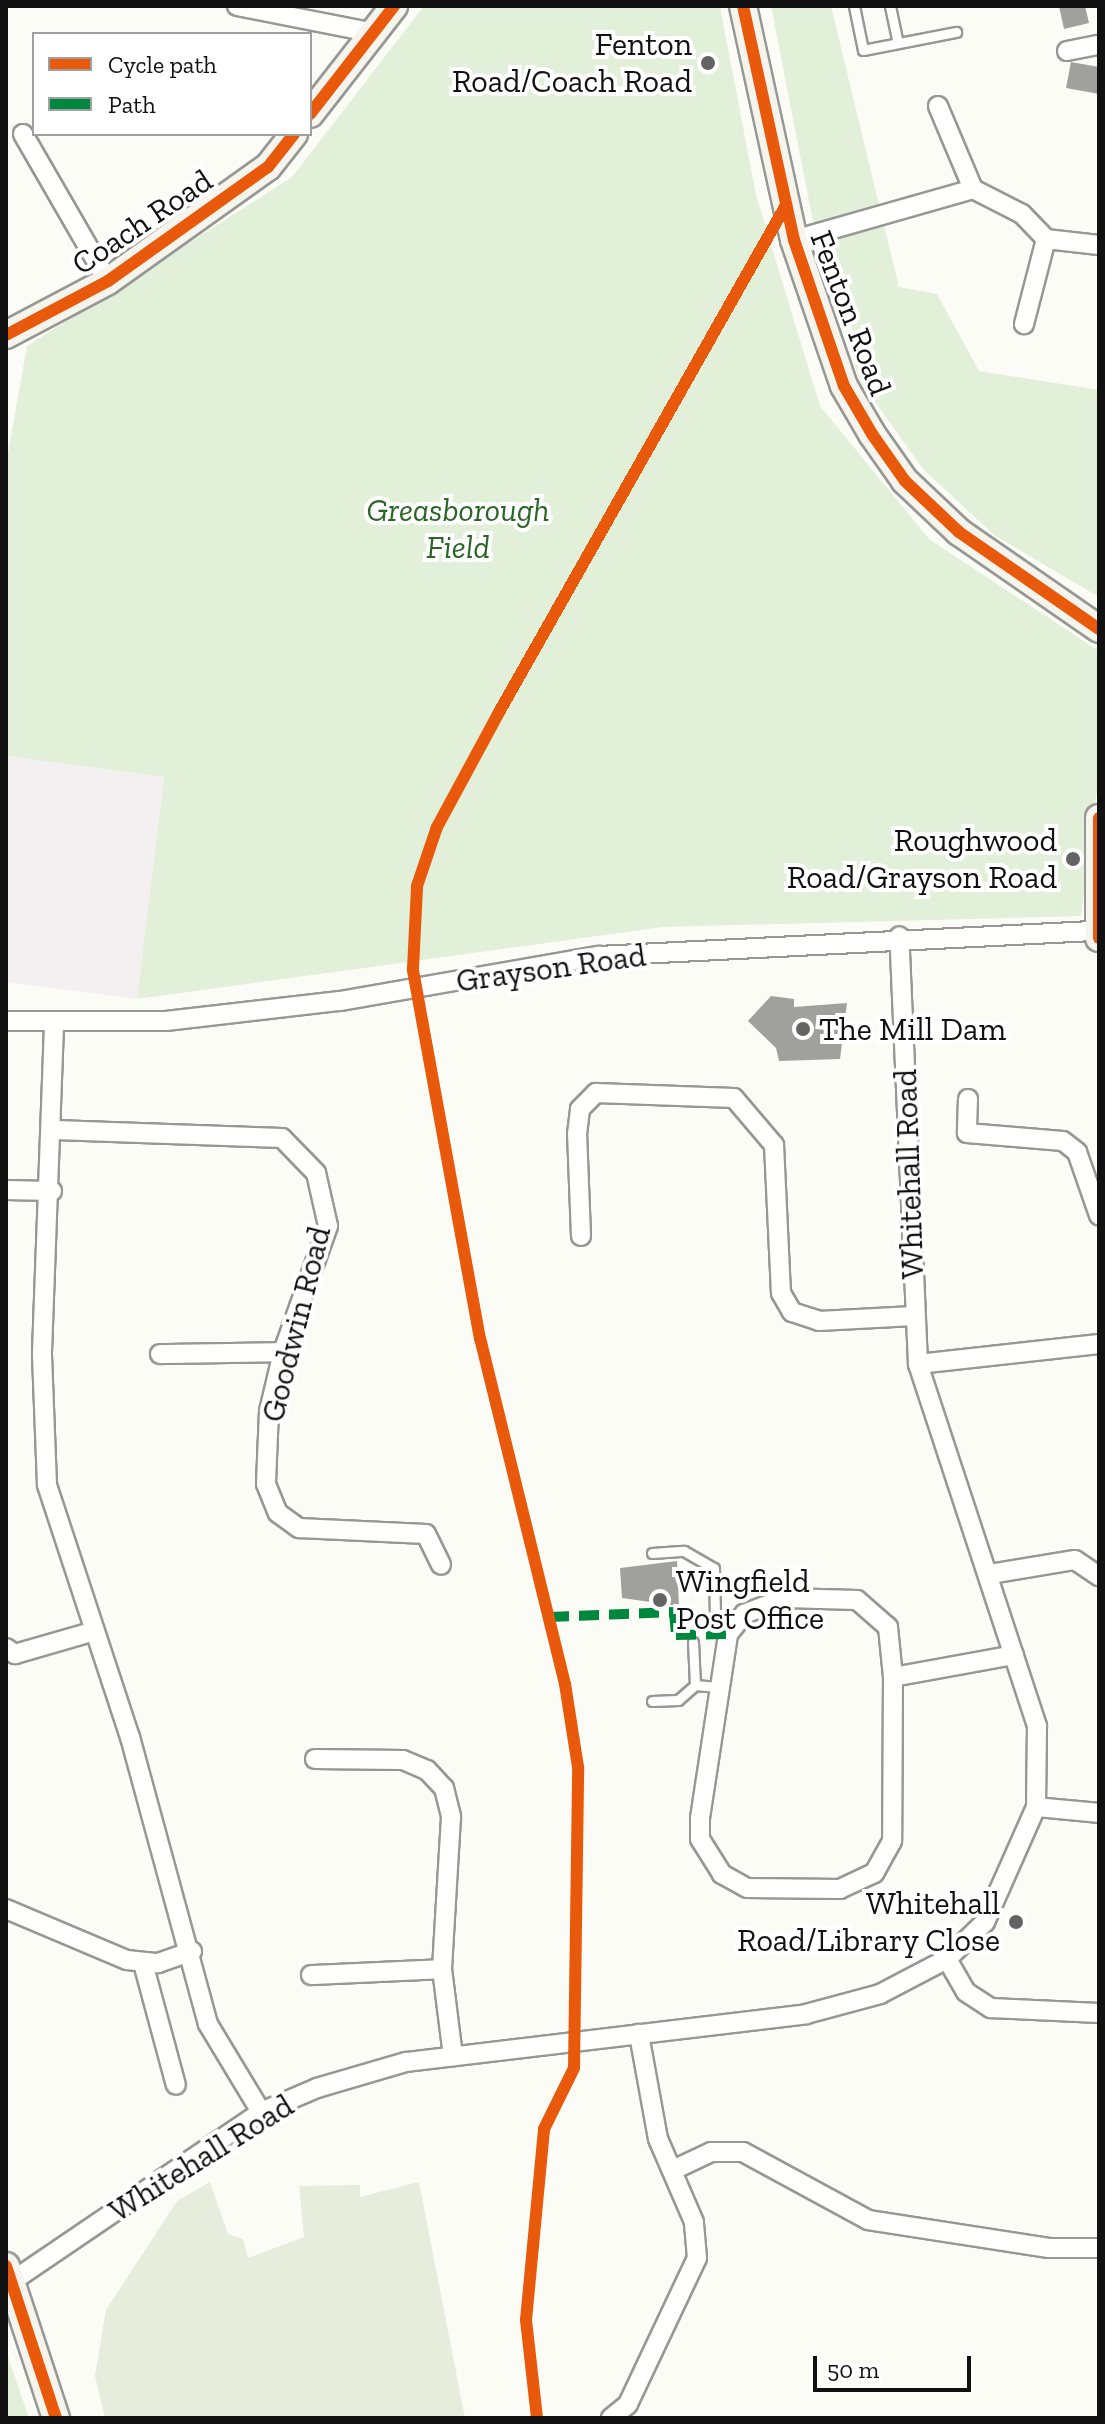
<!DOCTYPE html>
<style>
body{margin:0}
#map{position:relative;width:1105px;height:2424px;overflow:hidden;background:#fcfcf7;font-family:"Zilla Slab",serif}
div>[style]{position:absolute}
.industrial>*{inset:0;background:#f4f0f2}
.green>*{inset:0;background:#e3f0d9}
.cemetery>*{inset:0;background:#e6eddc}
.building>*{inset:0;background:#a0a09c}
.roads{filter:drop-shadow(2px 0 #979795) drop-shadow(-2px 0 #979795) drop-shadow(0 2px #979795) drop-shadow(0 -2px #979795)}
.lane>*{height:9px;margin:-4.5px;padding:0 4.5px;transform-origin:4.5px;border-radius:4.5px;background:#fffffe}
.street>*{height:18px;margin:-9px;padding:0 9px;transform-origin:9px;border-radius:9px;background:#fffffe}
.secondary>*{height:26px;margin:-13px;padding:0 13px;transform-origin:13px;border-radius:13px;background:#f5f5ed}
.quiet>*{height:10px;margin-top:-5px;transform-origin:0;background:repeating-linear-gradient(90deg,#00873e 0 20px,transparent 0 30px)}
.cycleway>*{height:12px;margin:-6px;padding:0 6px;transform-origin:6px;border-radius:6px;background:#e8590c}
.dots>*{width:22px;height:22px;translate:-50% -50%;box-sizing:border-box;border:4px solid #fff;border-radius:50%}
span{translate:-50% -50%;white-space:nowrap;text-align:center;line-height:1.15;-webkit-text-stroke:8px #fff;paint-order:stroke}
.poi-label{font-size:32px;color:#111}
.right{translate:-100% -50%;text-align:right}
.left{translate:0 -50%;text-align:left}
.street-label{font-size:32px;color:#111}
.park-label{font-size:32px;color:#296525;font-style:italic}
.frame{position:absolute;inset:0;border:8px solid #111;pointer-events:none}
.legend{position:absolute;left:32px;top:32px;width:280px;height:104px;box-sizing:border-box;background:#fff;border:2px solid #a0a0a0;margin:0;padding:10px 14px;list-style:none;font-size:24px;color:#111}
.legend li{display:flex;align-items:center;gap:16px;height:40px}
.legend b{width:40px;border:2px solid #a0a0a0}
.scale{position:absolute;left:813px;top:2356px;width:158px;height:36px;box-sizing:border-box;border:4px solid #111;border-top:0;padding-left:10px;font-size:24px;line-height:28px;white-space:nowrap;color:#111;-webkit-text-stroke:6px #fff;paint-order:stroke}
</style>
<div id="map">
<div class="industrial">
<div style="clip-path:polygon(6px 756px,164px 777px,137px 999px,6px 982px)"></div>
</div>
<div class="green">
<div style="clip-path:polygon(424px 6px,720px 6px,756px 195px,820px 406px,929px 539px,1099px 651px,1099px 776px,1081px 916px,663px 927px,137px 999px,164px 777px,6px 756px,6px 464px,27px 346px,292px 177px)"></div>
<div style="clip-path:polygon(771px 6px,831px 6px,899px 287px,937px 294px,979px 371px,1099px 390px,1099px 597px,994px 535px,923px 469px,860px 381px,823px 273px)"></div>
<div style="clip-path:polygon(6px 2351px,29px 2418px,6px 2418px)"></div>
</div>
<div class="cemetery">
<div style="clip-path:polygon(210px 2182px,228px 2234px,243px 2239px,248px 2258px,304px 2237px,299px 2186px,360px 2185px,360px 2197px,419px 2182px,465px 2418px,105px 2418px,95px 2376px,106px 2310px,177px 2201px)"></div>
</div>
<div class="building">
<div style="clip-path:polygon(1059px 6px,1085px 6px,1089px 23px,1064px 29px)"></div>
<div style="clip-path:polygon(1071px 62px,1099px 67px,1099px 94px,1066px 88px)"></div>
<div style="clip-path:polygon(771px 996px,794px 999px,794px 1007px,847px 1003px,840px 1059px,779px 1061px,776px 1048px,748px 1021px)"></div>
<div style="clip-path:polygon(677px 1561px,679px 1606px,622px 1598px,620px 1568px)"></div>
</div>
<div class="roads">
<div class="lane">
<div style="left:854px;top:6px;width:45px;rotate:78.4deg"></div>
<div style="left:863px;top:50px;width:95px;rotate:-11deg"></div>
<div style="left:890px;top:6px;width:38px;rotate:78deg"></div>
<div style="left:652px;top:1553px;width:32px;rotate:-4deg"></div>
<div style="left:684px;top:1551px;width:34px;rotate:30deg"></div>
<div style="left:714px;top:1568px;width:46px;rotate:88.8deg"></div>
<div style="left:715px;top:1614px;width:22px;rotate:34deg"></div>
<div style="left:693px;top:1642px;width:43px;rotate:87.3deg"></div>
<div style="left:652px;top:1701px;width:26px;rotate:-2deg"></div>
<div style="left:678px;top:1700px;width:23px;rotate:-41deg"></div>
<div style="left:695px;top:1685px;width:23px;rotate:5deg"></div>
</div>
<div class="street">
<div style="left:237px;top:6px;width:141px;rotate:11.1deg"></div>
<div style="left:1067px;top:51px;width:33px;rotate:-11deg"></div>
<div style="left:938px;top:106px;width:90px;rotate:67.1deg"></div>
<div style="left:973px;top:189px;width:55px;rotate:27deg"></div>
<div style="left:1022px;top:214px;width:35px;rotate:46deg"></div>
<div style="left:1046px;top:239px;width:88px;rotate:104.5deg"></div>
<div style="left:23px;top:134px;width:170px;rotate:60deg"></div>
<div style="left:1046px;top:239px;width:53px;rotate:6.5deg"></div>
<div style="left:794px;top:240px;width:186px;rotate:-15.9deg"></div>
<div style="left:6px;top:1021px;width:160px"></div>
<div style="left:166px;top:1021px;width:175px;rotate:-6.6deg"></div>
<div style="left:340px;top:1001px;width:263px;rotate:-9.9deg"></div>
<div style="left:599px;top:956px;width:499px;rotate:-2.9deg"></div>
<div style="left:54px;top:1025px;width:330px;rotate:92.1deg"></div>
<div style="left:42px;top:1355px;width:130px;rotate:87.8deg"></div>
<div style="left:47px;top:1485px;width:265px;rotate:71.8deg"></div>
<div style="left:130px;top:1737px;width:297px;rotate:74.8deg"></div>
<div style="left:208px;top:2024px;width:103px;rotate:58.9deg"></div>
<div style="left:968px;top:1099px;width:34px;rotate:92deg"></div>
<div style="left:967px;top:1133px;width:96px;rotate:4.8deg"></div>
<div style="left:1063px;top:1141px;width:18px;rotate:38deg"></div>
<div style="left:1077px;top:1152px;width:67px;rotate:70.8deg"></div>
<div style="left:55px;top:1130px;width:227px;rotate:2deg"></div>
<div style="left:282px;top:1138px;width:49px;rotate:45.8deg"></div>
<div style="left:316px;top:1173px;width:54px;rotate:77.2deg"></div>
<div style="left:328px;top:1226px;width:134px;rotate:109.7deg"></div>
<div style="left:283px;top:1352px;width:61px;rotate:103.3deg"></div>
<div style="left:269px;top:1411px;width:73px;rotate:92.4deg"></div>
<div style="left:266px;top:1484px;width:31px;rotate:68deg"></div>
<div style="left:278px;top:1513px;width:26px;rotate:36deg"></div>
<div style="left:299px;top:1528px;width:127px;rotate:2.7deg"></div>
<div style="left:426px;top:1534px;width:34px;rotate:64deg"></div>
<div style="left:6px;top:1190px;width:46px;rotate:1.2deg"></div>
<div style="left:581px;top:1236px;width:102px;rotate:-92.2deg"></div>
<div style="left:577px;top:1134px;width:25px;rotate:-83deg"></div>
<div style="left:580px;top:1109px;width:23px;rotate:-45deg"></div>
<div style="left:596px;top:1093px;width:138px;rotate:2.1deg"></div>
<div style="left:734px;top:1098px;width:62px;rotate:49.6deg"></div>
<div style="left:774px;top:1145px;width:148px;rotate:87.3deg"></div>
<div style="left:781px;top:1293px;width:22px;rotate:60deg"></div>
<div style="left:792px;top:1312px;width:28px;rotate:18deg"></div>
<div style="left:819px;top:1321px;width:95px;rotate:-3deg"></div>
<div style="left:160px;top:1354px;width:123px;rotate:-0.9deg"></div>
<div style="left:918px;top:1364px;width:182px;rotate:-6.3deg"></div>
<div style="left:990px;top:1574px;width:86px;rotate:-9.4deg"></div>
<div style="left:1075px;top:1560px;width:29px;rotate:34deg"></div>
<div style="left:6px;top:1648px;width:11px;rotate:34deg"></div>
<div style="left:15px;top:1654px;width:79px;rotate:-16.1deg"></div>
<div style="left:893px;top:1677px;width:164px;rotate:90.3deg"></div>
<div style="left:892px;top:1841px;width:37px;rotate:119deg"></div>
<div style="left:874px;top:1873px;width:38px;rotate:155deg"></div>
<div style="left:840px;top:1889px;width:93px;rotate:-179.4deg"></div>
<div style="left:747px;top:1888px;width:29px;rotate:-151deg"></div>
<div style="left:722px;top:1874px;width:41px;rotate:-122.2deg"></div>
<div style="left:700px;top:1839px;width:21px;rotate:-90deg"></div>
<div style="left:700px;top:1818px;width:186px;rotate:-81.3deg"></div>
<div style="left:728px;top:1634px;width:26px;rotate:-51deg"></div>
<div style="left:744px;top:1614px;width:44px;rotate:-21.3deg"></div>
<div style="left:785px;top:1598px;width:72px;rotate:1.6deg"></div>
<div style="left:857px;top:1600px;width:41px;rotate:41.1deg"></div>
<div style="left:888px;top:1627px;width:50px;rotate:84.3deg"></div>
<div style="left:893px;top:1677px;width:123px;rotate:-10.3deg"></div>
<div style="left:315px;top:1759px;width:88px;rotate:0.7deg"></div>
<div style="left:403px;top:1760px;width:26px;rotate:23deg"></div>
<div style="left:427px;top:1770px;width:25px;rotate:47deg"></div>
<div style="left:444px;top:1788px;width:30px;rotate:76deg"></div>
<div style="left:451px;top:1817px;width:152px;rotate:93.4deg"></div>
<div style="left:442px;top:1969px;width:88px;rotate:82.8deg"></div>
<div style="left:1036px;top:1807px;width:63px;rotate:5.4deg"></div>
<div style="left:6px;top:1909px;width:131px;rotate:22.9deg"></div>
<div style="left:127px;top:1960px;width:31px;rotate:6deg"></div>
<div style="left:158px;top:1963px;width:36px;rotate:-19deg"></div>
<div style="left:947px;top:1959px;width:38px;rotate:60deg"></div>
<div style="left:966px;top:1992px;width:30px;rotate:33deg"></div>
<div style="left:991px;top:2008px;width:108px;rotate:2.7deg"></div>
<div style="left:143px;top:1963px;width:126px;rotate:74.9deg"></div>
<div style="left:311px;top:1975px;width:131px;rotate:-2.6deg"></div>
<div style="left:673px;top:2170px;width:42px;rotate:-25.3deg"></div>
<div style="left:711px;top:2152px;width:32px"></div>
<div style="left:743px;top:2152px;width:142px;rotate:28.5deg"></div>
<div style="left:868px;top:2220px;width:183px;rotate:8.8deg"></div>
<div style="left:1049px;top:2248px;width:50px"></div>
<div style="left:11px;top:2282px;width:302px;rotate:-34.2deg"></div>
<div style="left:261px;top:2112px;width:61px;rotate:-23.2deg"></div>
<div style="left:317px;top:2088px;width:93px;rotate:-16.3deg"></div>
<div style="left:406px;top:2062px;width:403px;rotate:-6.8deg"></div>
<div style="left:806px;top:2014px;width:77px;rotate:-15.1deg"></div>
<div style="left:880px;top:1994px;width:76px;rotate:-27.6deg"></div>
<div style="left:947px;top:1959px;width:53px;rotate:-44.2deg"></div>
<div style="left:985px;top:1922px;width:126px;rotate:-66.1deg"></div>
<div style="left:1036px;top:1807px;width:81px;rotate:-89.3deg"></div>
<div style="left:1037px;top:1726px;width:381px;rotate:-108.2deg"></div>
<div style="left:918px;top:1364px;width:428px;rotate:-92.5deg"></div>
<div style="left:611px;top:2418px;width:22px;rotate:-39deg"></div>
<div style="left:628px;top:2404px;width:161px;rotate:-64.7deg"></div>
<div style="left:697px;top:2258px;width:36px;rotate:-95deg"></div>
<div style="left:694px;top:2222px;width:90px;rotate:-113.4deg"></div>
<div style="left:658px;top:2139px;width:107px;rotate:-100.3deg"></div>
</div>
<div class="secondary">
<div style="left:743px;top:6px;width:239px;rotate:77.7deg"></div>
<div style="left:794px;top:240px;width:154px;rotate:71.1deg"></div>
<div style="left:844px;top:386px;width:56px;rotate:59.7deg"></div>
<div style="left:872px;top:434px;width:57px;rotate:54.9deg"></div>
<div style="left:905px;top:481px;width:74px;rotate:43.4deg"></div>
<div style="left:959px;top:532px;width:170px;rotate:34.7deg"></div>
<div style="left:310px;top:114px;width:137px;rotate:-52.1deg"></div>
<div style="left:6px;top:335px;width:115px;rotate:-27.9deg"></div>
<div style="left:108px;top:281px;width:196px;rotate:-35.5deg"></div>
<div style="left:268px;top:167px;width:42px;rotate:-51.8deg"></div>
<div style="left:1099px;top:818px;width:120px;rotate:90deg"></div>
<div style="left:6px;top:2266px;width:160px;rotate:71.8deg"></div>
</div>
</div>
<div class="quiet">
<div style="left:549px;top:1617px;width:125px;rotate:-2.3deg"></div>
<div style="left:674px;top:1612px;width:23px;rotate:85deg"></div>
<div style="left:676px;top:1635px;width:52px;rotate:-1.1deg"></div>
</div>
<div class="cycleway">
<div style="left:743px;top:6px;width:239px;rotate:77.7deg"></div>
<div style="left:794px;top:240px;width:154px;rotate:71.1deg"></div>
<div style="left:844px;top:386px;width:56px;rotate:59.7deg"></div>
<div style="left:872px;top:434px;width:57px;rotate:54.9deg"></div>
<div style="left:905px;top:481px;width:74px;rotate:43.4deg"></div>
<div style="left:959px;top:532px;width:170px;rotate:34.7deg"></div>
<div style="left:310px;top:114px;width:137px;rotate:-52.1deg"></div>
<div style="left:6px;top:335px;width:115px;rotate:-27.9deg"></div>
<div style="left:108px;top:281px;width:196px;rotate:-35.5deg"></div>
<div style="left:268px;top:167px;width:42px;rotate:-51.8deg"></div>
<div style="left:1099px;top:818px;width:120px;rotate:90deg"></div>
<div style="left:6px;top:2266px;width:160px;rotate:71.8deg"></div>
<div style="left:537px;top:2418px;width:99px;rotate:-96.4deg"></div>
<div style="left:526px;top:2320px;width:192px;rotate:-84.6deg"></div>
<div style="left:544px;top:2129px;width:68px;rotate:-63.8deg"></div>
<div style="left:574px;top:2068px;width:301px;rotate:-89.2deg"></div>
<div style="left:578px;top:1767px;width:84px;rotate:-98.9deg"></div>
<div style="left:565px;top:1684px;width:355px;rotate:-103.8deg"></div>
<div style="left:480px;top:1339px;width:376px;rotate:-100.3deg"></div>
<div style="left:413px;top:969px;width:83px;rotate:-87.2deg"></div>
<div style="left:417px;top:886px;width:62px;rotate:-71.3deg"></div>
<div style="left:437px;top:827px;width:128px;rotate:-61.6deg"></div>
<div style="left:498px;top:714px;width:585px;rotate:-60.5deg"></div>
</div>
<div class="dots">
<div style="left:708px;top:63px;background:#636362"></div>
<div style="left:1073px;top:859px;background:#636362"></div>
<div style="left:803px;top:1029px;background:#636362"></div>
<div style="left:660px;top:1600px;background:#636362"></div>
<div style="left:1016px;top:1922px;background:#636362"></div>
</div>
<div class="poi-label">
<span class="right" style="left:692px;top:63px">Fenton<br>Road/Coach Road</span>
<span class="right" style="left:1057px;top:859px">Roughwood<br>Road/Grayson Road</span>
<span class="left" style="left:819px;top:1029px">The Mill Dam</span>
<span class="left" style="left:676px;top:1600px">Wingfield<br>Post Office</span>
<span class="right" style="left:1000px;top:1922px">Whitehall<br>Road/Library Close</span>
</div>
<div class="street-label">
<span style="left:142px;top:222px;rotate:-34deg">Coach Road</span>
<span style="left:851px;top:313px;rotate:69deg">Fenton Road</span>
<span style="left:551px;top:968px;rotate:-8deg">Grayson Road</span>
<span style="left:909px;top:1174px;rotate:-92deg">Whitehall Road</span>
<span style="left:296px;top:1324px;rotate:-76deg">Goodwin Road</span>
<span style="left:201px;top:2158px;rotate:-32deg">Whitehall Road</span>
</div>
<div class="park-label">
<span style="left:458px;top:529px">Greasborough<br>Field</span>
</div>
<div class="frame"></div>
<ul class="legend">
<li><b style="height:10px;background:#e8590c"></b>Cycle path</li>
<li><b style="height:10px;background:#00873e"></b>Path</li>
</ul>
<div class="scale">50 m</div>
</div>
